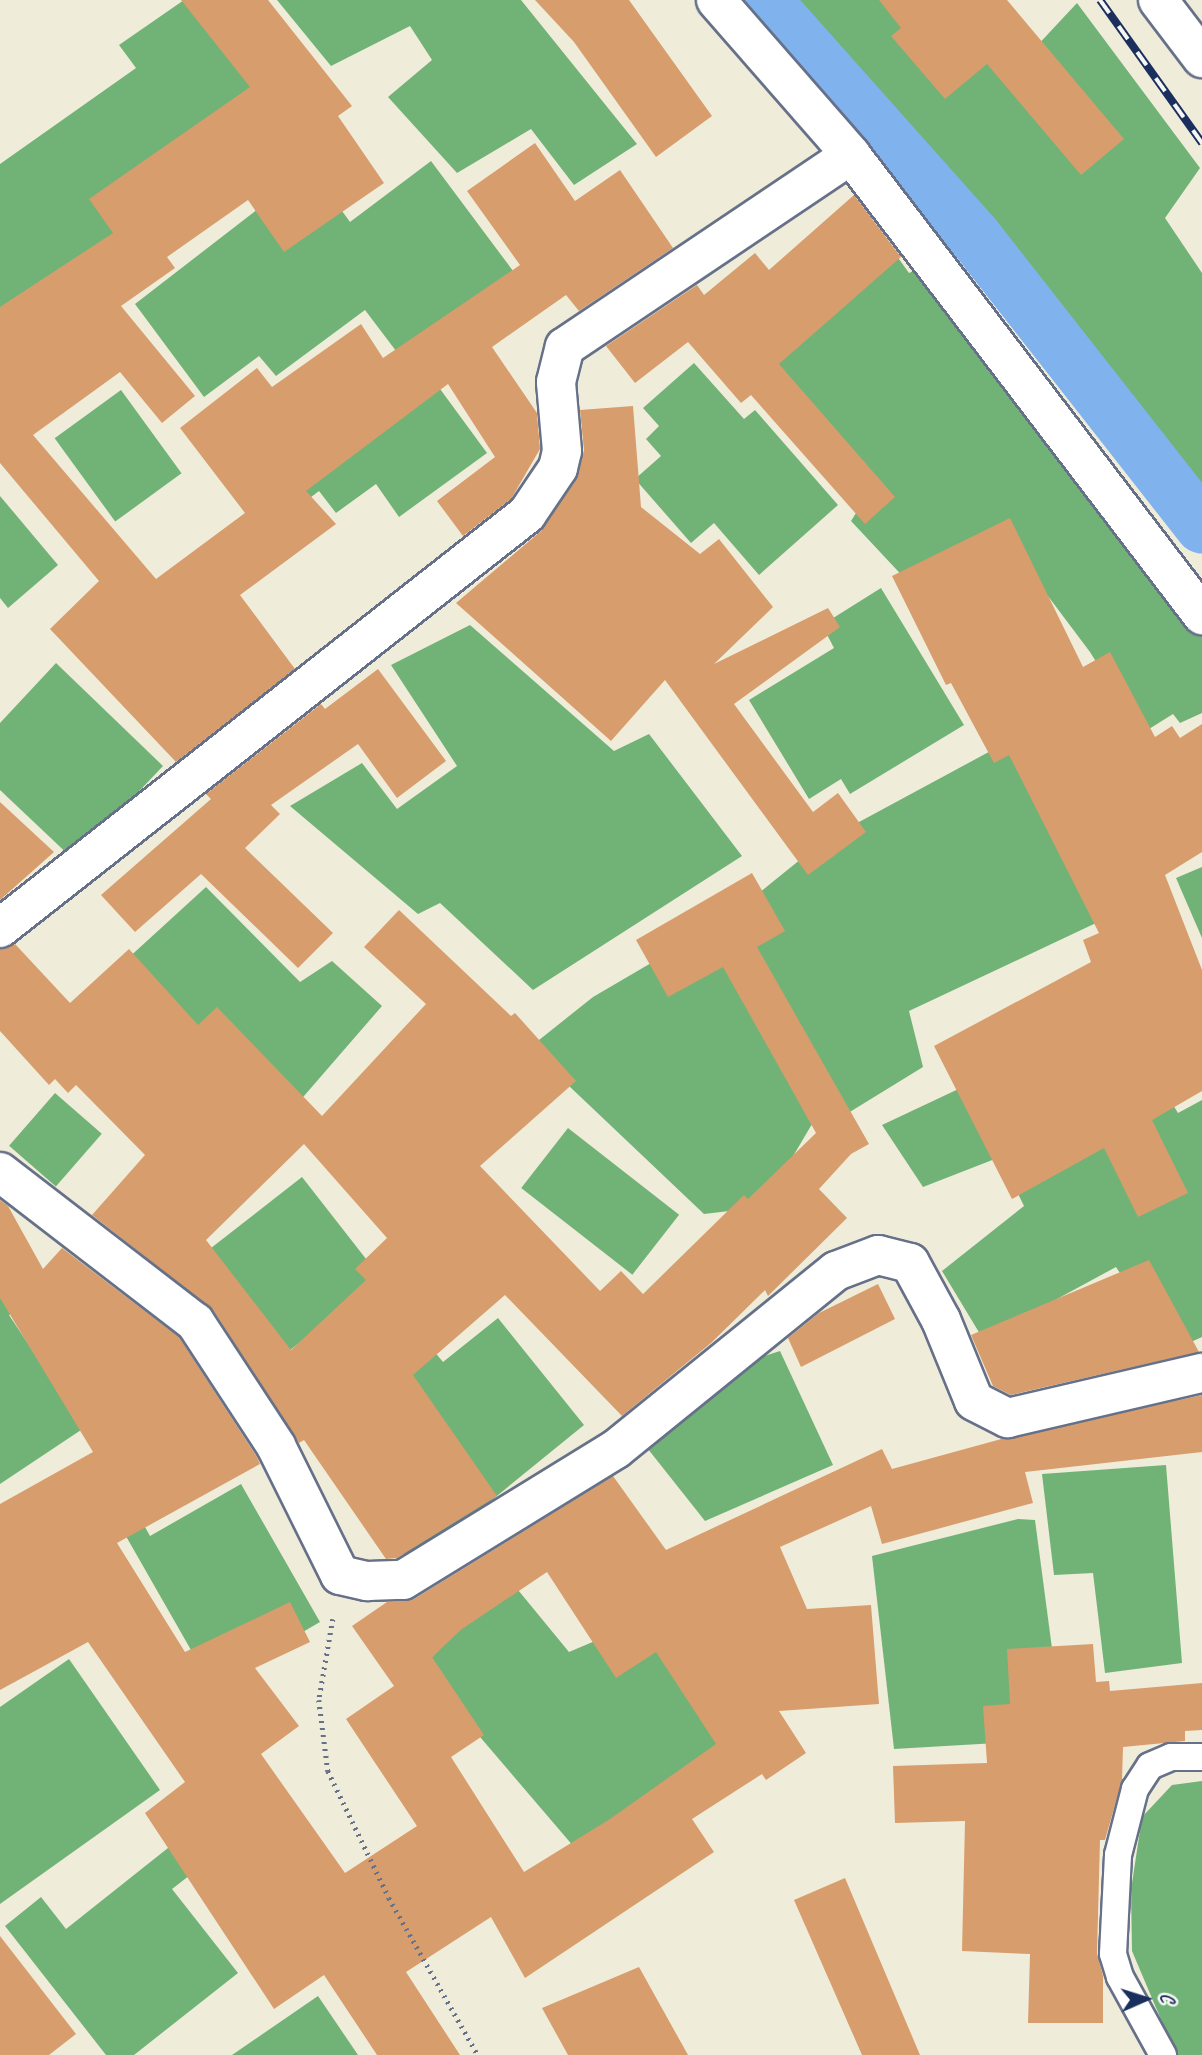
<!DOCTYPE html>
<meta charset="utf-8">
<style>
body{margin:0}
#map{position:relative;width:1202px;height:2055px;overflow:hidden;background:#f0ecda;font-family:Caveat,sans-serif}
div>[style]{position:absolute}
.forest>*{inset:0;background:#71b376;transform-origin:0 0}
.canal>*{height:54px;margin:-27px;padding:0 27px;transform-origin:27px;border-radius:27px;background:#80b3ed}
.building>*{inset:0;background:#d79d6d}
.path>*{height:4.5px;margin-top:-2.25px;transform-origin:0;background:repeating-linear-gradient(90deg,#667189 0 2px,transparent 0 7px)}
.roads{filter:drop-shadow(2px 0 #667189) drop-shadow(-2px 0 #667189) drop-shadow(0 2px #667189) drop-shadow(0 -2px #667189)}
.lane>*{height:26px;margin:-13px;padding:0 13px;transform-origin:13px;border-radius:13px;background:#fff}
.street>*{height:38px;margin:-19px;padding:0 19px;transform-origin:19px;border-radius:19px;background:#fff}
.rail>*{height:8px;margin-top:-4px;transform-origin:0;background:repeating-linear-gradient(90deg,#f6f6f2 0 16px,#1b2f5e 0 32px);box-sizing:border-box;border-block:2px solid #1b2f5e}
span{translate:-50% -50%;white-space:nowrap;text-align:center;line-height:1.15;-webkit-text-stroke:7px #f6f6f2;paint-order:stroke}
.north{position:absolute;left:1111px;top:1964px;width:70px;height:70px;-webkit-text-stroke:5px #f6f6f2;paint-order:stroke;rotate:87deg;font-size:19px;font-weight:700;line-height:28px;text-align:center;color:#1b2f5e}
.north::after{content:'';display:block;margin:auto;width:24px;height:32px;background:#1b2f5e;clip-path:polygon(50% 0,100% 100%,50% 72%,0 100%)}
</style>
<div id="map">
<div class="forest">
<div style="clip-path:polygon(184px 0,296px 76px,157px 214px,0 324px,0 164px,136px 68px,119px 45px)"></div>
<div style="clip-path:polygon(277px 0,521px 0,637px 144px,574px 185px,531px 129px,457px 173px,388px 97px,432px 60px,410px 26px,331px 66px)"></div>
<div style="clip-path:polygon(790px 0,903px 0,1019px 65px,1077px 3px,1200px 168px,1165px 218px,1202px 273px,1202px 506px,984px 222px)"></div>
<div style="clip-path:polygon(431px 161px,531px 295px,418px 380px,365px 310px,276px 376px,259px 356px,204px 397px,135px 304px,311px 168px,350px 222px)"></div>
<div style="clip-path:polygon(886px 241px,909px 273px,924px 266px,1202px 630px,1202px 713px,1180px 723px,1173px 714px,1141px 734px,1090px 652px,1002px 535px,910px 584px,851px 521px,871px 489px,735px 335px)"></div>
<div style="clip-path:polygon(694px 363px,744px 419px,755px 410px,838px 505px,759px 575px,714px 523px,691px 543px,635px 479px,661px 456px,646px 439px,659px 426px,643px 408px)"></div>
<div style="clip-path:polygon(432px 378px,487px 453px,399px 517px,376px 484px,336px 513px,319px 491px,269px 529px,341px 402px)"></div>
<div style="left:121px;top:390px;width:103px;height:82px;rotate:54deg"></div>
<div style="clip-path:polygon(0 496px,58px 565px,8px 608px,0 598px)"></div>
<div style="clip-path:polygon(881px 588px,964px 725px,850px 794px,841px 779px,809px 799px,749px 700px,834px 648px,822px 625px)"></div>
<div style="clip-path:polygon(470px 625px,614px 751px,649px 734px,742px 856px,533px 990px,440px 903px,418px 914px,290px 806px,362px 763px,397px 809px,457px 766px,391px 665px)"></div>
<div style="clip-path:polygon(56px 663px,163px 766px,74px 860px,0 790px,0 723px)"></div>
<div style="clip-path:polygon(998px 747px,1068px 798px,1096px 923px,909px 1011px,923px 1067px,840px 1118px,815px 1119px,763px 1207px,704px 1214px,529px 1048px,593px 997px,728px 918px,822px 842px)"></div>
<div style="clip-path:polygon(1202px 867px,1202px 938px,1176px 878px)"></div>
<div style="clip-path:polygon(206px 887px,300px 982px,332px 961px,382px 1006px,291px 1111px,125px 961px)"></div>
<div style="clip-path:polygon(1130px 1035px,1178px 1113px,1202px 1100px,1202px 1337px,1171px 1351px,1116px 1267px,983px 1339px,942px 1271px,1024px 1206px,1000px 1157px,923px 1187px,882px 1125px,1003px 1068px)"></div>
<div style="left:55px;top:1093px;width:62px;height:70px;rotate:41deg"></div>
<div style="left:568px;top:1128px;width:141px;height:76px;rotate:38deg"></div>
<div style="left:302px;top:1177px;width:129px;height:124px;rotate:52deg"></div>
<div style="clip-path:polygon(0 1243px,51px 1287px,9px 1315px,84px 1428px,0 1484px)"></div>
<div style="clip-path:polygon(498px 1318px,584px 1425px,412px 1565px,376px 1521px,360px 1383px,420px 1334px,443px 1362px)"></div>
<div style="clip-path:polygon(780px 1351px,833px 1465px,705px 1521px,644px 1444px,758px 1358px)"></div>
<div style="clip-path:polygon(1166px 1465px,1182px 1663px,1105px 1673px,1093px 1573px,1054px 1575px,1042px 1474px)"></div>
<div style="clip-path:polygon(241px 1484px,320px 1622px,211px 1685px,111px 1510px,130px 1500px,150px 1536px)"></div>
<div style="clip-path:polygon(1018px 1519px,1035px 1520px,1064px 1739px,894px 1749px,872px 1556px)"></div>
<div style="clip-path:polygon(509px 1579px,569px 1652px,656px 1615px,749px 1750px,592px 1868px,421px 1668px)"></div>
<div style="clip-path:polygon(69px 1659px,160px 1790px,0 1904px,0 1707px)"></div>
<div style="clip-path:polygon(1202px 1781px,1202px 2055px,1176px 2055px,1132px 1951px,1131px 1890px,1142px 1817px,1172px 1785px)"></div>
<div style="clip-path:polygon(173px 1844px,194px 1872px,172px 1889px,238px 1973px,134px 2055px,106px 2055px,5px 1926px,41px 1897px,66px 1929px)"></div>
<div style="clip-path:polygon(318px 1996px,358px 2055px,232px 2055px)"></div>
</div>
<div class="canal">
<div style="left:764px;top:0;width:317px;rotate:48.3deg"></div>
<div style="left:975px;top:237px;width:368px;rotate:51.9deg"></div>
</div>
<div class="building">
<div style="clip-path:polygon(181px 0,268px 0,352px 106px,338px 116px,384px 183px,284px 252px,248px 200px,167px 257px,175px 268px,121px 306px,195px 396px,162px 423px,120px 372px,33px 435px,156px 579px,245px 513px,180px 428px,257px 368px,272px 387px,361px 324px,383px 358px,520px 265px,467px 191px,535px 143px,575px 201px,620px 170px,673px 248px,579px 311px,566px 295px,492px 347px,537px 413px,540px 449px,511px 499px,463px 536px,437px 501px,495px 457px,448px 384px,306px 491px,336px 524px,240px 595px,295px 669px,176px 762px,50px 629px,99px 581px,0 463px,0 307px,113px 233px,89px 199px,250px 87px)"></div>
<div style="clip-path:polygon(535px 0,629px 0,712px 116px,656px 157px,574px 42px)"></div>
<div style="clip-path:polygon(879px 0,1007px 0,1124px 139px,1081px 175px,987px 64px,945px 99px,891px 36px,901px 28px)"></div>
<div style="clip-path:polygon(854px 195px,901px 257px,779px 364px,895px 497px,865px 524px,751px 395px,741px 403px,688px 342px,635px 383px,606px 346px,697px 285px,704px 295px,755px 253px,769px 270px)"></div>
<div style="clip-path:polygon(633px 406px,641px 507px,700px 554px,719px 539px,773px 607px,714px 664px,828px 608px,840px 627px,734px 704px,813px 812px,838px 793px,866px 832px,808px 875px,665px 680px,611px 741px,456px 603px,541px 531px,576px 480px,584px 450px,580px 410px)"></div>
<div style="clip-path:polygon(1010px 518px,1083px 667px,1110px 652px,1155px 737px,1172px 726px,1180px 738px,1202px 724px,1202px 852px,1165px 875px,1202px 970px,1202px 1091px,1152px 1120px,1188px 1193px,1138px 1217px,1104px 1148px,1012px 1199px,934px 1046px,1091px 962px,1083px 940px,1099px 933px,1009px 755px,994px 763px,951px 683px,946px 685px,892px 576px)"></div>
<div style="clip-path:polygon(378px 669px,446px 761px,397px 798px,358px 744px,271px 805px,280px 814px,245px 848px,333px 933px,298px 968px,201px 874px,135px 932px,101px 895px,211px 799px,206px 794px,321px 704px,325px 709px)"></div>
<div style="clip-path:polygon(0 802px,54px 852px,0 900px)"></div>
<div style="clip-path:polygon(evenodd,752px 873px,785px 931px,757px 947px,869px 1144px,851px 1154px,819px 1189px,847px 1218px,768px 1296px,765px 1290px,711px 1343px,622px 1416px,505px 1295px,413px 1375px,497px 1496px,397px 1558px,386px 1559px,304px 1440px,299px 1443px,213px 1310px,92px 1215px,145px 1155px,76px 1085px,68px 1093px,55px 1079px,49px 1085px,0 1031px,0 949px,15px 944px,70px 1003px,129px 949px,198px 1025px,217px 1007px,322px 1116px,426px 1004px,364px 947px,399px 910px,511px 1016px,515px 1013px,576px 1081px,480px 1166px,600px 1291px,621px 1271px,643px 1294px,744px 1195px,748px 1199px,816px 1133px,723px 967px,668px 997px,636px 940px,752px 873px,304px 1144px,387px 1238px,355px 1269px,366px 1280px,291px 1350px,206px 1240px,304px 1144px)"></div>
<div style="clip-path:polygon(evenodd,0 1200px,8px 1206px,43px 1269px,62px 1248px,179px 1337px,257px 1457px,260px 1464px,117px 1543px,185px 1652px,290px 1602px,310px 1642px,255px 1668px,299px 1726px,261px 1754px,345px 1873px,417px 1826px,346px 1719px,394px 1686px,352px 1626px,387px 1602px,414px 1599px,613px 1476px,666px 1550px,882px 1449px,892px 1469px,1005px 1438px,1202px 1395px,1202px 1452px,1025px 1472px,1033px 1503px,882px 1544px,871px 1506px,780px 1547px,807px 1609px,871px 1605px,879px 1704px,779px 1711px,806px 1753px,766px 1780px,762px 1774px,692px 1819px,714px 1852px,525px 1978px,491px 1917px,406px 1972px,460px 2055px,377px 2055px,324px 1975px,274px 2009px,145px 1813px,185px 1782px,88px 1642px,0 1690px,0 1504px,93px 1452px,0 1298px,0 1200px,547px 1572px,616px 1678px,656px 1652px,716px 1744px,610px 1819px,524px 1872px,451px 1757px,484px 1735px,432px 1657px,462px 1629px,547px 1572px)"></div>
<div style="clip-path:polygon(1149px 1260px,1199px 1352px,1011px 1395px,993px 1386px,971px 1335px)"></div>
<div style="clip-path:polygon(878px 1284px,895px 1319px,801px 1367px,788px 1338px,819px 1313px)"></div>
<div style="clip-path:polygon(1093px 1644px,1096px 1682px,1109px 1681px,1110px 1691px,1202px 1683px,1202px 1730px,1185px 1731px,1185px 1741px,1123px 1747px,1122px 1780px,1105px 1840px,1100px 1840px,1097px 1953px,1103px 1976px,1103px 2023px,1028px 2023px,1030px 1954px,962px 1951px,965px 1821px,895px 1823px,893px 1766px,987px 1763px,983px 1706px,1010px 1704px,1007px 1649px)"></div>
<div style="clip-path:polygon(845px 1878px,920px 2055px,862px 2055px,794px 1900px)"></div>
<div style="clip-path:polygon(0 1936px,76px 2034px,49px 2055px,0 2055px)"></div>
<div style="clip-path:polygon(639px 1967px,688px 2055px,568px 2055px,542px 2008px)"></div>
</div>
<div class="path">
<div style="left:333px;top:1619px;width:82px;rotate:99.8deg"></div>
<div style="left:319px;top:1700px;width:72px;rotate:82.8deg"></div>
<div style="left:328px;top:1771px;width:141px;rotate:64.3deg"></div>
<div style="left:389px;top:1898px;width:180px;rotate:60.5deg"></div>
</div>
<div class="roads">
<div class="lane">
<div style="left:1163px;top:2055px;width:89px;rotate:-118.9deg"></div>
<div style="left:1120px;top:1977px;width:24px;rotate:-107deg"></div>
<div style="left:1113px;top:1954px;width:99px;rotate:-87.1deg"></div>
<div style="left:1118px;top:1855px;width:68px;rotate:-75.6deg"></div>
<div style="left:1135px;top:1789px;width:27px;rotate:-57deg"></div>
<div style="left:1150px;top:1766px;width:23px;rotate:-23deg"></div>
<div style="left:1171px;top:1757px;width:31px"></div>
</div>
<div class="street">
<div style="left:716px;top:0;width:206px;rotate:48.9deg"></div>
<div style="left:851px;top:155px;width:579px;rotate:52.65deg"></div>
<div style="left:1158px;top:0;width:73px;rotate:52.8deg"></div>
<div style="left:0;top:928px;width:670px;rotate:-38.15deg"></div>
<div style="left:527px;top:514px;width:55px;rotate:-56deg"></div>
<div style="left:558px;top:468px;width:17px;rotate:-77deg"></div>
<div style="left:562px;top:451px;width:69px;rotate:-95deg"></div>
<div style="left:556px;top:382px;width:36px;rotate:-76deg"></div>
<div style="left:565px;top:347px;width:344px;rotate:-33.9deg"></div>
<div style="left:0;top:1172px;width:246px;rotate:37.6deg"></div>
<div style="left:195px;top:1322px;width:148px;rotate:56.8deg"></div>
<div style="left:276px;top:1446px;width:144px;rotate:63.6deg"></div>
<div style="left:340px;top:1575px;width:28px;rotate:13deg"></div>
<div style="left:367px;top:1581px;width:36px;rotate:-2deg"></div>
<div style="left:403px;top:1580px;width:250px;rotate:-31.6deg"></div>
<div style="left:616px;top:1449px;width:283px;rotate:-39deg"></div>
<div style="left:836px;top:1271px;width:45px;rotate:-20.9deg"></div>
<div style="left:878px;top:1255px;width:33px;rotate:14deg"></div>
<div style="left:910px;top:1263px;width:65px;rotate:61.5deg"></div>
<div style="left:941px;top:1320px;width:87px;rotate:67.8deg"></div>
<div style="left:974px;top:1401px;width:38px;rotate:27deg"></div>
<div style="left:1008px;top:1418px;width:199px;rotate:-13.1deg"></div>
</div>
</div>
<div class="rail">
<div style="left:1100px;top:0;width:176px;rotate:54.5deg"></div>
</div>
<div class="north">С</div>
</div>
